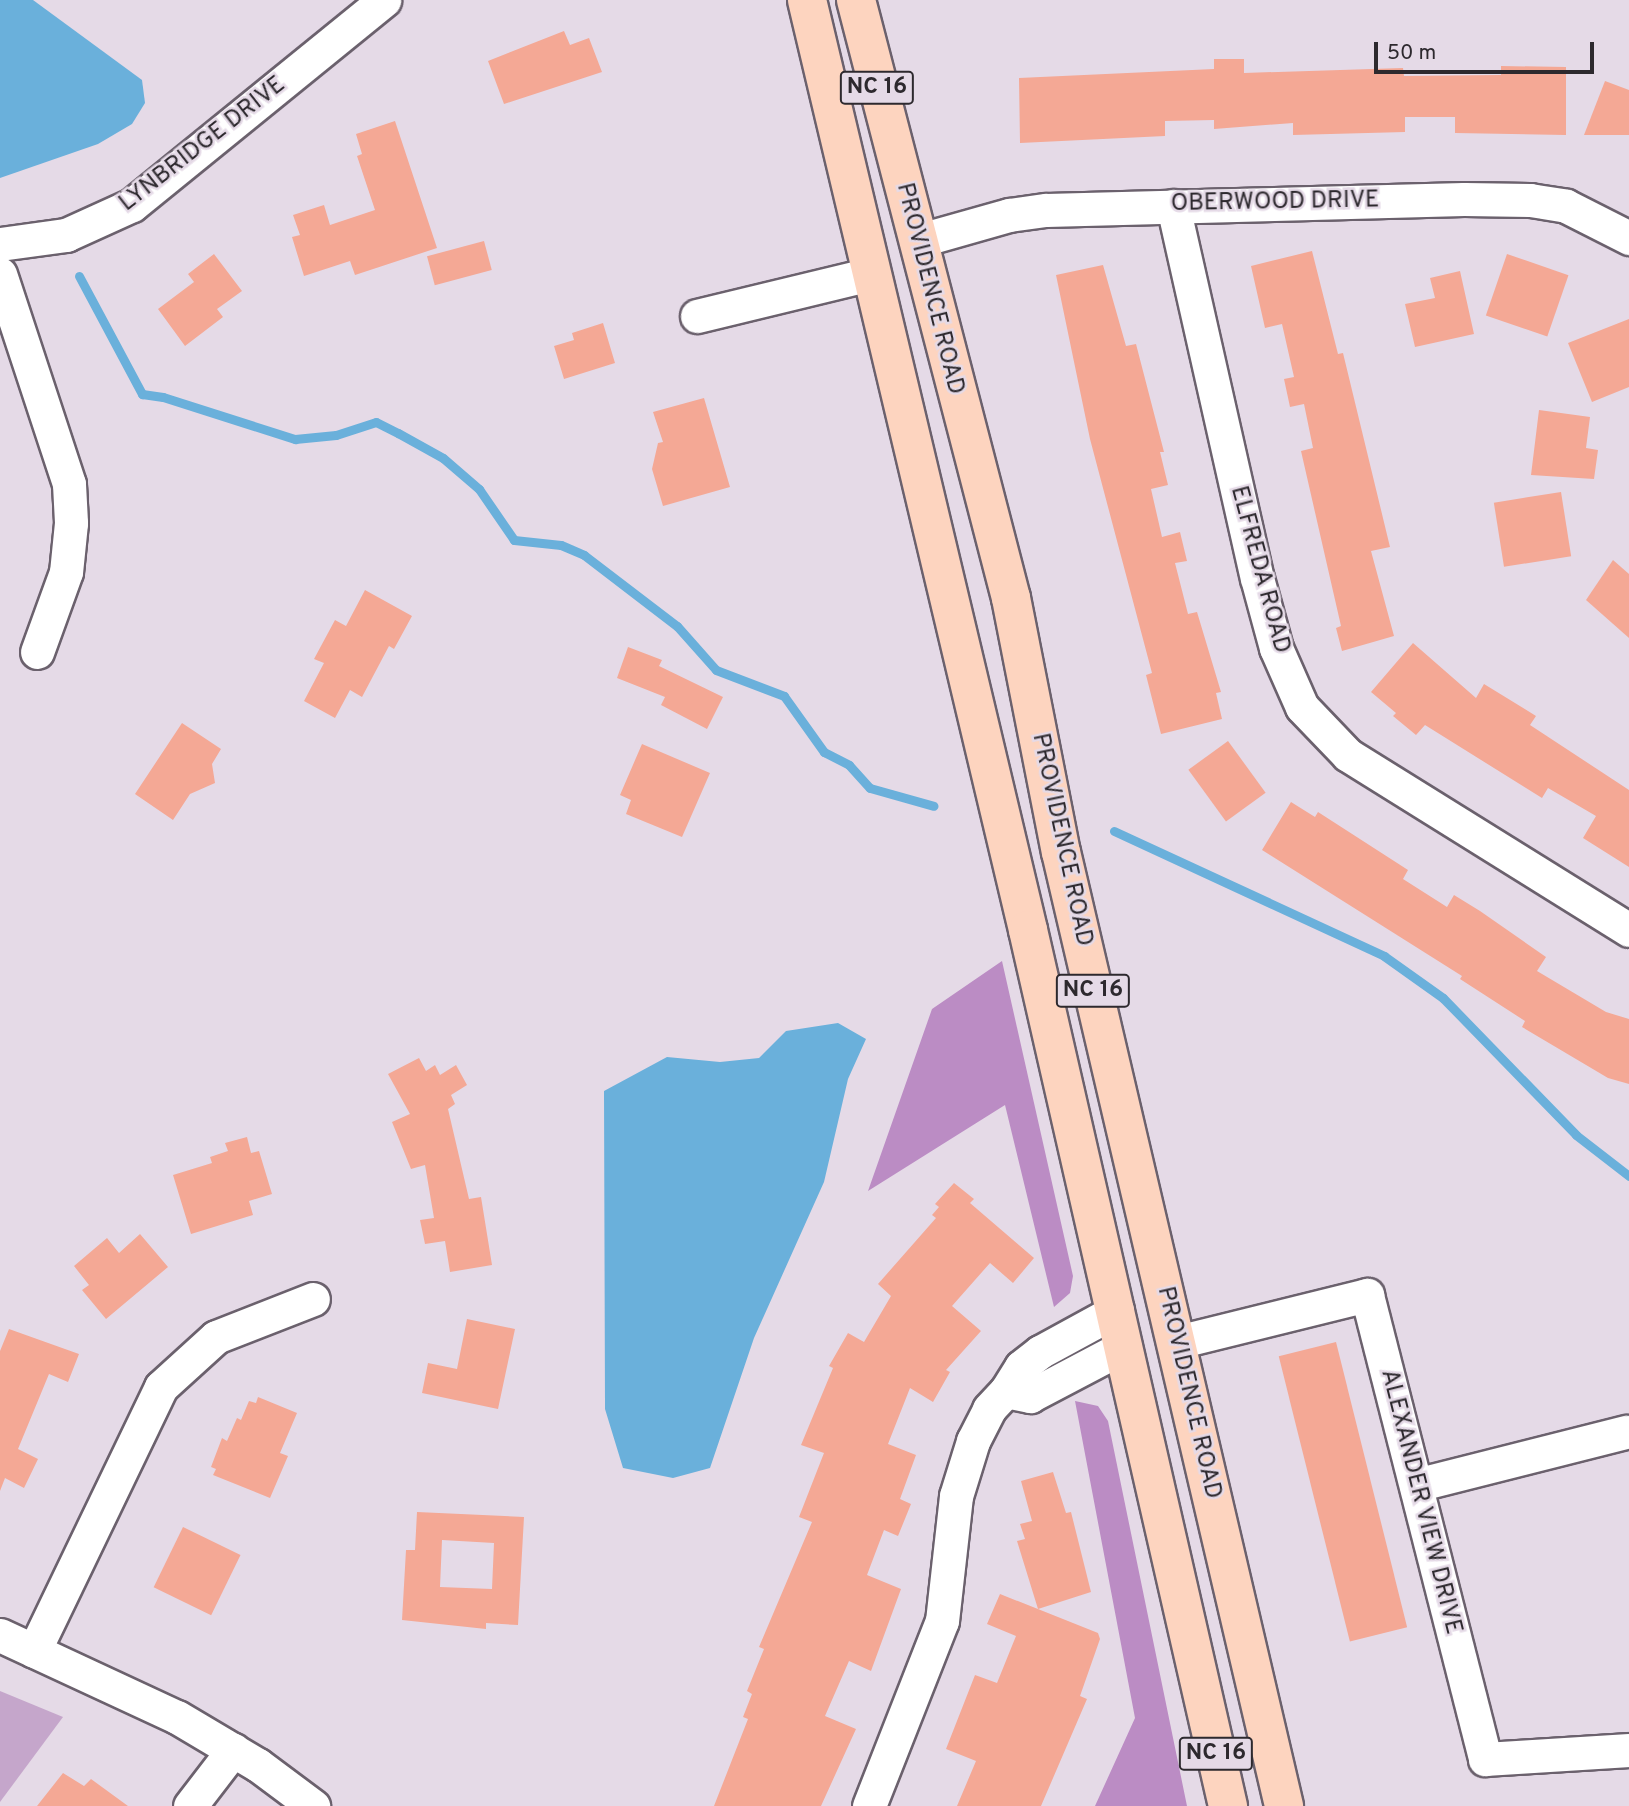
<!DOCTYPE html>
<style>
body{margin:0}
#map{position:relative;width:1629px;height:1806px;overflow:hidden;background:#e5dae7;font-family:Overpass,sans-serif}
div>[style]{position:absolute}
.green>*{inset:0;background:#c5a6cb}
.forest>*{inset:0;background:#bb8cc4}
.water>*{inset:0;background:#6ab0db}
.stream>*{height:9px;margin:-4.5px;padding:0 4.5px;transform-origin:4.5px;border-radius:4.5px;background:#6ab0db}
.building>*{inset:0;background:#f4a895;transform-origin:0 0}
.roads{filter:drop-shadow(2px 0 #6b616d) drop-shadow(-2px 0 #6b616d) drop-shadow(0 2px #6b616d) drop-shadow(0 -2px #6b616d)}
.minor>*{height:33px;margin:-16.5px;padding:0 16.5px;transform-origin:16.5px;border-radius:16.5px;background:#fff}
.major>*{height:38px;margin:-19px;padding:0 19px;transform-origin:19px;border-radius:19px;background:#fdd4bf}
span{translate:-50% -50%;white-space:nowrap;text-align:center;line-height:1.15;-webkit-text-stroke:5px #e5dae7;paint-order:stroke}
.shield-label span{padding:2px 5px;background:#e5dae7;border:2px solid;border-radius:5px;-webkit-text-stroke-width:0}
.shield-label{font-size:23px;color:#2d292e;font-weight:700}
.street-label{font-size:24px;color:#2d292e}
.scale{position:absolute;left:1374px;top:42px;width:220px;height:32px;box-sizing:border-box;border:4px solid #2d292e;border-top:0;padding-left:9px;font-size:21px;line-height:24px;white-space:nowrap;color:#2d292e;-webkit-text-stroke:5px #e5dae7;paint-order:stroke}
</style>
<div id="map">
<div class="green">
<div style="clip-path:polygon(0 1691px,63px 1717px,0 1802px)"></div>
</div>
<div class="forest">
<div style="clip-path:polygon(1002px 961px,1073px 1276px,1070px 1293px,1054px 1307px,1005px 1105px,868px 1191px,932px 1009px)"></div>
<div style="clip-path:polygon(1075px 1401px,1098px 1406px,1108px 1421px,1187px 1806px,1095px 1806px,1135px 1718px)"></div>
</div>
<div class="water">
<div style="clip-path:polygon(0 0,33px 0,142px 80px,145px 103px,132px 124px,98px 144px,0 178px)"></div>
<div style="clip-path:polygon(838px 1023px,866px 1039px,848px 1079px,824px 1182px,754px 1338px,710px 1468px,673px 1478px,623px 1468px,605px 1409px,604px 1091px,667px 1057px,720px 1062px,759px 1058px,786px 1031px)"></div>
</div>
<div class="stream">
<div style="left:79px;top:276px;width:134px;rotate:61.9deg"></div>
<div style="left:142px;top:394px;width:21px;rotate:8deg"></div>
<div style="left:163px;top:397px;width:139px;rotate:17.7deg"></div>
<div style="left:295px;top:439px;width:41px;rotate:-5.6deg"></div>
<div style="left:336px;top:435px;width:42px;rotate:-18deg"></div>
<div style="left:376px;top:422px;width:25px;rotate:27deg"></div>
<div style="left:398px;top:433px;width:51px;rotate:29.1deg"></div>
<div style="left:443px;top:458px;width:48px;rotate:40.7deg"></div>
<div style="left:479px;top:489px;width:62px;rotate:55.5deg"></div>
<div style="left:514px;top:540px;width:47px;rotate:6.1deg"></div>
<div style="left:561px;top:545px;width:25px;rotate:23deg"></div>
<div style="left:584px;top:555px;width:117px;rotate:37.4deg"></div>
<div style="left:677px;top:626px;width:59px;rotate:48.4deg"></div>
<div style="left:716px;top:670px;width:73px;rotate:20.9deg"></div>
<div style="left:784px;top:696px;width:69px;rotate:54.5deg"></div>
<div style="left:824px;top:752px;width:28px;rotate:27deg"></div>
<div style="left:849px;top:765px;width:31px;rotate:48deg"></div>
<div style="left:870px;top:788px;width:66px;rotate:15.7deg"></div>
<div style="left:1114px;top:831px;width:298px;rotate:24.8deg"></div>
<div style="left:1384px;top:956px;width:72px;rotate:35.4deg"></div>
<div style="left:1443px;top:998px;width:191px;rotate:45.8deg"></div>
<div style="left:1576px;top:1135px;width:67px;rotate:37.7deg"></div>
</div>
<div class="building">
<div style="clip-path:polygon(564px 31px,570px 45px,589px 38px,602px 72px,504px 104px,488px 61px)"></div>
<div style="clip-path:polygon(1214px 59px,1244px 59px,1244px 73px,1403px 68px,1404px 76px,1501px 75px,1501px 66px,1566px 67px,1566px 135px,1455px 133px,1455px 117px,1405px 117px,1405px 132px,1293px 135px,1293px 123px,1214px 129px,1214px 120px,1165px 121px,1165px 136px,1020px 143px,1019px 78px,1214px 69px)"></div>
<div style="clip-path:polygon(1605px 81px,1629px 90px,1629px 135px,1584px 135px)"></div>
<div style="clip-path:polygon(395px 121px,437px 248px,355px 275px,350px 261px,304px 276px,292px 237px,300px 235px,293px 215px,324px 205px,330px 225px,375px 210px,357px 156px,362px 154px,356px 134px)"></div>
<div style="left:484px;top:241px;width:30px;height:59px;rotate:75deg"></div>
<div style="clip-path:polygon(1312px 251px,1338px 354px,1343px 353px,1390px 547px,1371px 551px,1394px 636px,1342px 651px,1336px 628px,1341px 626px,1301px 451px,1313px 448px,1304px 404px,1290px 407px,1284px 379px,1294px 377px,1282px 324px,1265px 328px,1251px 266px)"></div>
<div style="clip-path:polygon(214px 254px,242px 291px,217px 309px,223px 317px,185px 346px,158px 309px,194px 282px,188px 274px)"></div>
<div style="left:1507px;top:254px;width:65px;height:65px;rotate:19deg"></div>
<div style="clip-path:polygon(1103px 265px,1126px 346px,1136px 344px,1164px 452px,1160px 452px,1168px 485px,1151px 489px,1162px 537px,1180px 532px,1187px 561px,1175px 563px,1188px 614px,1197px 612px,1221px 692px,1216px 693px,1222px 719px,1161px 734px,1146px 675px,1152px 673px,1090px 439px,1056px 275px)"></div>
<div style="clip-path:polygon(1460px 271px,1474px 334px,1415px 347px,1405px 304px,1435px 298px,1430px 278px)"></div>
<div style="clip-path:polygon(1629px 319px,1629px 387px,1592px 402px,1568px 343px)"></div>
<div style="clip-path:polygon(603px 323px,615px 363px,564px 379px,554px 346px,574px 340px,572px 333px)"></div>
<div style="clip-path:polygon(704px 398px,730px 487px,663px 506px,652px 469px,658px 443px,663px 442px,653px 412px)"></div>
<div style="clip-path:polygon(1539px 410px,1590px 417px,1586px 448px,1598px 450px,1594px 479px,1531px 475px)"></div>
<div style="left:1561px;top:492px;width:65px;height:68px;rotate:81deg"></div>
<div style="clip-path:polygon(1613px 560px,1629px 574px,1629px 638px,1586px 600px)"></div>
<div style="clip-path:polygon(365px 590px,412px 616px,394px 649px,389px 646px,362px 697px,350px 690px,335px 718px,304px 701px,324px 663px,314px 659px,335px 620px,346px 626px)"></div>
<div style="clip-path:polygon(1413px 643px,1476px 698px,1484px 684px,1536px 716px,1530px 725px,1629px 790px,1629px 867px,1583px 838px,1596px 816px,1548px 788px,1542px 798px,1425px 725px,1416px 735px,1393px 716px,1396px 713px,1371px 692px)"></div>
<div style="clip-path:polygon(628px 647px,662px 660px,659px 666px,723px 697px,707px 729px,661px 705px,665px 697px,617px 678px)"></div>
<div style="clip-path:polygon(182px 723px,221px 749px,212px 764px,215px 783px,190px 794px,173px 820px,135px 794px)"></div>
<div style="left:1228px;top:741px;width:64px;height:49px;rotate:54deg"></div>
<div style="clip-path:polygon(642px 744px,710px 773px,682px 837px,626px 814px,631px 800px,620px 795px)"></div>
<div style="clip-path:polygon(1291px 802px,1315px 817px,1318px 812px,1408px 870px,1403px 879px,1447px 907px,1454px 895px,1480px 911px,1546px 957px,1537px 971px,1606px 1012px,1629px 1019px,1629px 1084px,1608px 1078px,1522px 1027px,1525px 1021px,1460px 979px,1462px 976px,1262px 850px)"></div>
<div style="clip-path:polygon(419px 1058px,426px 1071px,435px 1065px,440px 1075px,456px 1065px,467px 1085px,451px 1095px,455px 1104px,448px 1109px,469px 1199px,481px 1197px,492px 1265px,450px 1272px,445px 1241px,425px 1244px,420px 1220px,434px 1218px,425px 1165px,411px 1169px,392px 1122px,410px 1114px,388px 1074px)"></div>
<div style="clip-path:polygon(247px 1137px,251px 1153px,259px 1151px,272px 1194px,249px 1201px,253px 1215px,191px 1234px,173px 1175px,212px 1163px,210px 1157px,228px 1151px,225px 1143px)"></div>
<div style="clip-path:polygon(954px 1183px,974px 1199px,970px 1203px,1034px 1258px,1013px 1283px,990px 1263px,952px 1306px,981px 1331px,946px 1370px,950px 1372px,933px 1402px,910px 1388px,888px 1444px,916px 1455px,900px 1499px,911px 1504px,898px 1536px,884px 1530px,867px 1575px,901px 1589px,871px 1671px,849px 1661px,825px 1716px,856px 1729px,821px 1806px,714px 1806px,748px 1719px,743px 1717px,752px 1694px,747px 1691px,764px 1649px,759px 1647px,812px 1522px,799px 1517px,824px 1453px,801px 1445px,833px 1368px,829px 1366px,848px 1333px,864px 1342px,891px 1296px,878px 1284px,936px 1218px,932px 1215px,939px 1207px,935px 1204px)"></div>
<div style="clip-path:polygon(140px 1234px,168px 1267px,106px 1319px,82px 1290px,89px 1285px,74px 1266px,107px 1238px,119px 1253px)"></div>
<div style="clip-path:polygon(467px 1319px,515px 1329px,498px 1409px,422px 1393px,428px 1363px,457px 1369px)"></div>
<div style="clip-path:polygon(9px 1329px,79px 1354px,68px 1382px,49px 1374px,18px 1449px,38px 1459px,24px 1488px,5px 1478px,0 1491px,0 1351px)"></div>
<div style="left:1336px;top:1342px;width:294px;height:59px;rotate:76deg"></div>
<div style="clip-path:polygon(258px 1397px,297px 1413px,280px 1453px,288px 1456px,270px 1498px,213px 1475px,216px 1469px,211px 1467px,222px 1438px,227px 1441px,237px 1418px,241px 1420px,249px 1401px,256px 1403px)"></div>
<div style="clip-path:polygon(1053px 1472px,1066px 1513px,1071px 1512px,1091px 1592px,1038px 1609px,1017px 1541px,1025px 1539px,1020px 1524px,1032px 1521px,1021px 1481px)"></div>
<div style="clip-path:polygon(evenodd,417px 1512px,524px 1517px,518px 1625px,486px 1623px,486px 1629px,402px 1620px,406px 1550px,415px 1550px,417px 1512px,442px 1540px,494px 1543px,492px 1589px,440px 1587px,442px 1540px)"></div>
<div style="left:183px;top:1527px;width:64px;height:67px;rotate:26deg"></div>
<div style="clip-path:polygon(1000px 1594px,1098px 1633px,1100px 1639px,1080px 1696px,1087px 1699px,1041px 1806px,957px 1806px,976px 1761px,946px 1749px,975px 1675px,997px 1683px,1016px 1636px,987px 1624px)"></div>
<div style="clip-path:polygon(63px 1773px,84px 1786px,91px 1779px,128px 1806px,37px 1806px)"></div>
</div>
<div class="roads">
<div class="minor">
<div style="left:1173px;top:206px;width:381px;rotate:77.3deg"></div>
<div style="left:1257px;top:578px;width:73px;rotate:74.8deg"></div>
<div style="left:1276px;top:648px;width:64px;rotate:66.2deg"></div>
<div style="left:1302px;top:707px;width:66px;rotate:46.2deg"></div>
<div style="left:1348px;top:755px;width:331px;rotate:31.9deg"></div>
<div style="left:917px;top:241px;width:96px;rotate:-15.8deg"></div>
<div style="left:1009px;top:215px;width:37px;rotate:-8deg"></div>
<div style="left:1046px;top:210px;width:418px;rotate:-1.5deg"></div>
<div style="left:1464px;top:199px;width:66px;rotate:0.9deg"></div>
<div style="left:1530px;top:200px;width:36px;rotate:9deg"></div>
<div style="left:1566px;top:206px;width:71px;rotate:26.9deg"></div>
<div style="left:0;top:244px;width:67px;rotate:-7.8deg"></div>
<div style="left:66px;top:235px;width:72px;rotate:-24.4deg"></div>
<div style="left:132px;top:205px;width:325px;rotate:-39.1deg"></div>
<div style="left:0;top:274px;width:221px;rotate:71.8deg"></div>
<div style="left:69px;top:484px;width:39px;rotate:87deg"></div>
<div style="left:71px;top:523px;width:49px;rotate:95.8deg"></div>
<div style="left:66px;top:572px;width:85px;rotate:109.9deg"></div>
<div style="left:697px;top:316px;width:179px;rotate:-13.6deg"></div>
<div style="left:1117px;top:1310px;width:88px;rotate:151.4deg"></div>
<div style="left:1040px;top:1352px;width:24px;rotate:142deg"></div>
<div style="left:1021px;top:1367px;width:28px;rotate:122deg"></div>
<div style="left:1006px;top:1391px;width:25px;rotate:12deg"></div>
<div style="left:1030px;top:1396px;width:107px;rotate:-27.8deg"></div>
<div style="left:1177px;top:1342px;width:196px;rotate:-13.9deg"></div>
<div style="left:1367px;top:1295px;width:479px;rotate:75.7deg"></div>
<div style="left:1485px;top:1759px;width:144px;rotate:-3.6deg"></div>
<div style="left:1416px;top:1485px;width:217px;rotate:-14.2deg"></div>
<div style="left:0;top:1635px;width:195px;rotate:24.9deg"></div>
<div style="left:177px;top:1717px;width:94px;rotate:30.7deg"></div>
<div style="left:258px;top:1765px;width:69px;rotate:36.7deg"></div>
<div style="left:34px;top:1651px;width:293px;rotate:-64.3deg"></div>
<div style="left:161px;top:1387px;width:74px;rotate:-42.3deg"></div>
<div style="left:216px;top:1337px;width:104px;rotate:-21.4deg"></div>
<div style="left:190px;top:1806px;width:71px;rotate:-52.5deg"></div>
<div style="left:869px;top:1806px;width:199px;rotate:-68.5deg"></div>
<div style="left:942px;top:1621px;width:126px;rotate:-83.6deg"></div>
<div style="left:956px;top:1496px;width:58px;rotate:-72.8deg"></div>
<div style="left:973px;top:1441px;width:36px;rotate:-63deg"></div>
<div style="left:989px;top:1409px;width:25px;rotate:-47deg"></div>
</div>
<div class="major">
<div style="left:807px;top:0;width:956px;rotate:76.63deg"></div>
<div style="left:1028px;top:930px;width:899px;rotate:77.14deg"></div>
<div style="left:856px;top:0;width:618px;rotate:75.47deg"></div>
<div style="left:1011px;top:598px;width:259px;rotate:78.9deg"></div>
<div style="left:1061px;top:852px;width:980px;rotate:76.84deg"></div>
</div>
</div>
<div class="shield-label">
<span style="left:877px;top:88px">NC 16</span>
<span style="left:1093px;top:991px">NC 16</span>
<span style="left:1216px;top:1754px">NC 16</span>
</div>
<div class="street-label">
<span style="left:203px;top:145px;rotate:-38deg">LYNBRIDGE DRIVE</span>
<span style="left:1275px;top:203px;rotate:-1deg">OBERWOOD DRIVE</span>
<span style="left:929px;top:289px;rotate:76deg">PROVIDENCE ROAD</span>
<span style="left:1259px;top:570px;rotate:75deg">ELFREDA ROAD</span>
<span style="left:1061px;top:840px;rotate:78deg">PROVIDENCE ROAD</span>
<span style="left:1188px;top:1393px;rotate:77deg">PROVIDENCE ROAD</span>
<span style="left:1420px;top:1502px;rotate:76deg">ALEXANDER VIEW DRIVE</span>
</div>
<div class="scale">50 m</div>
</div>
